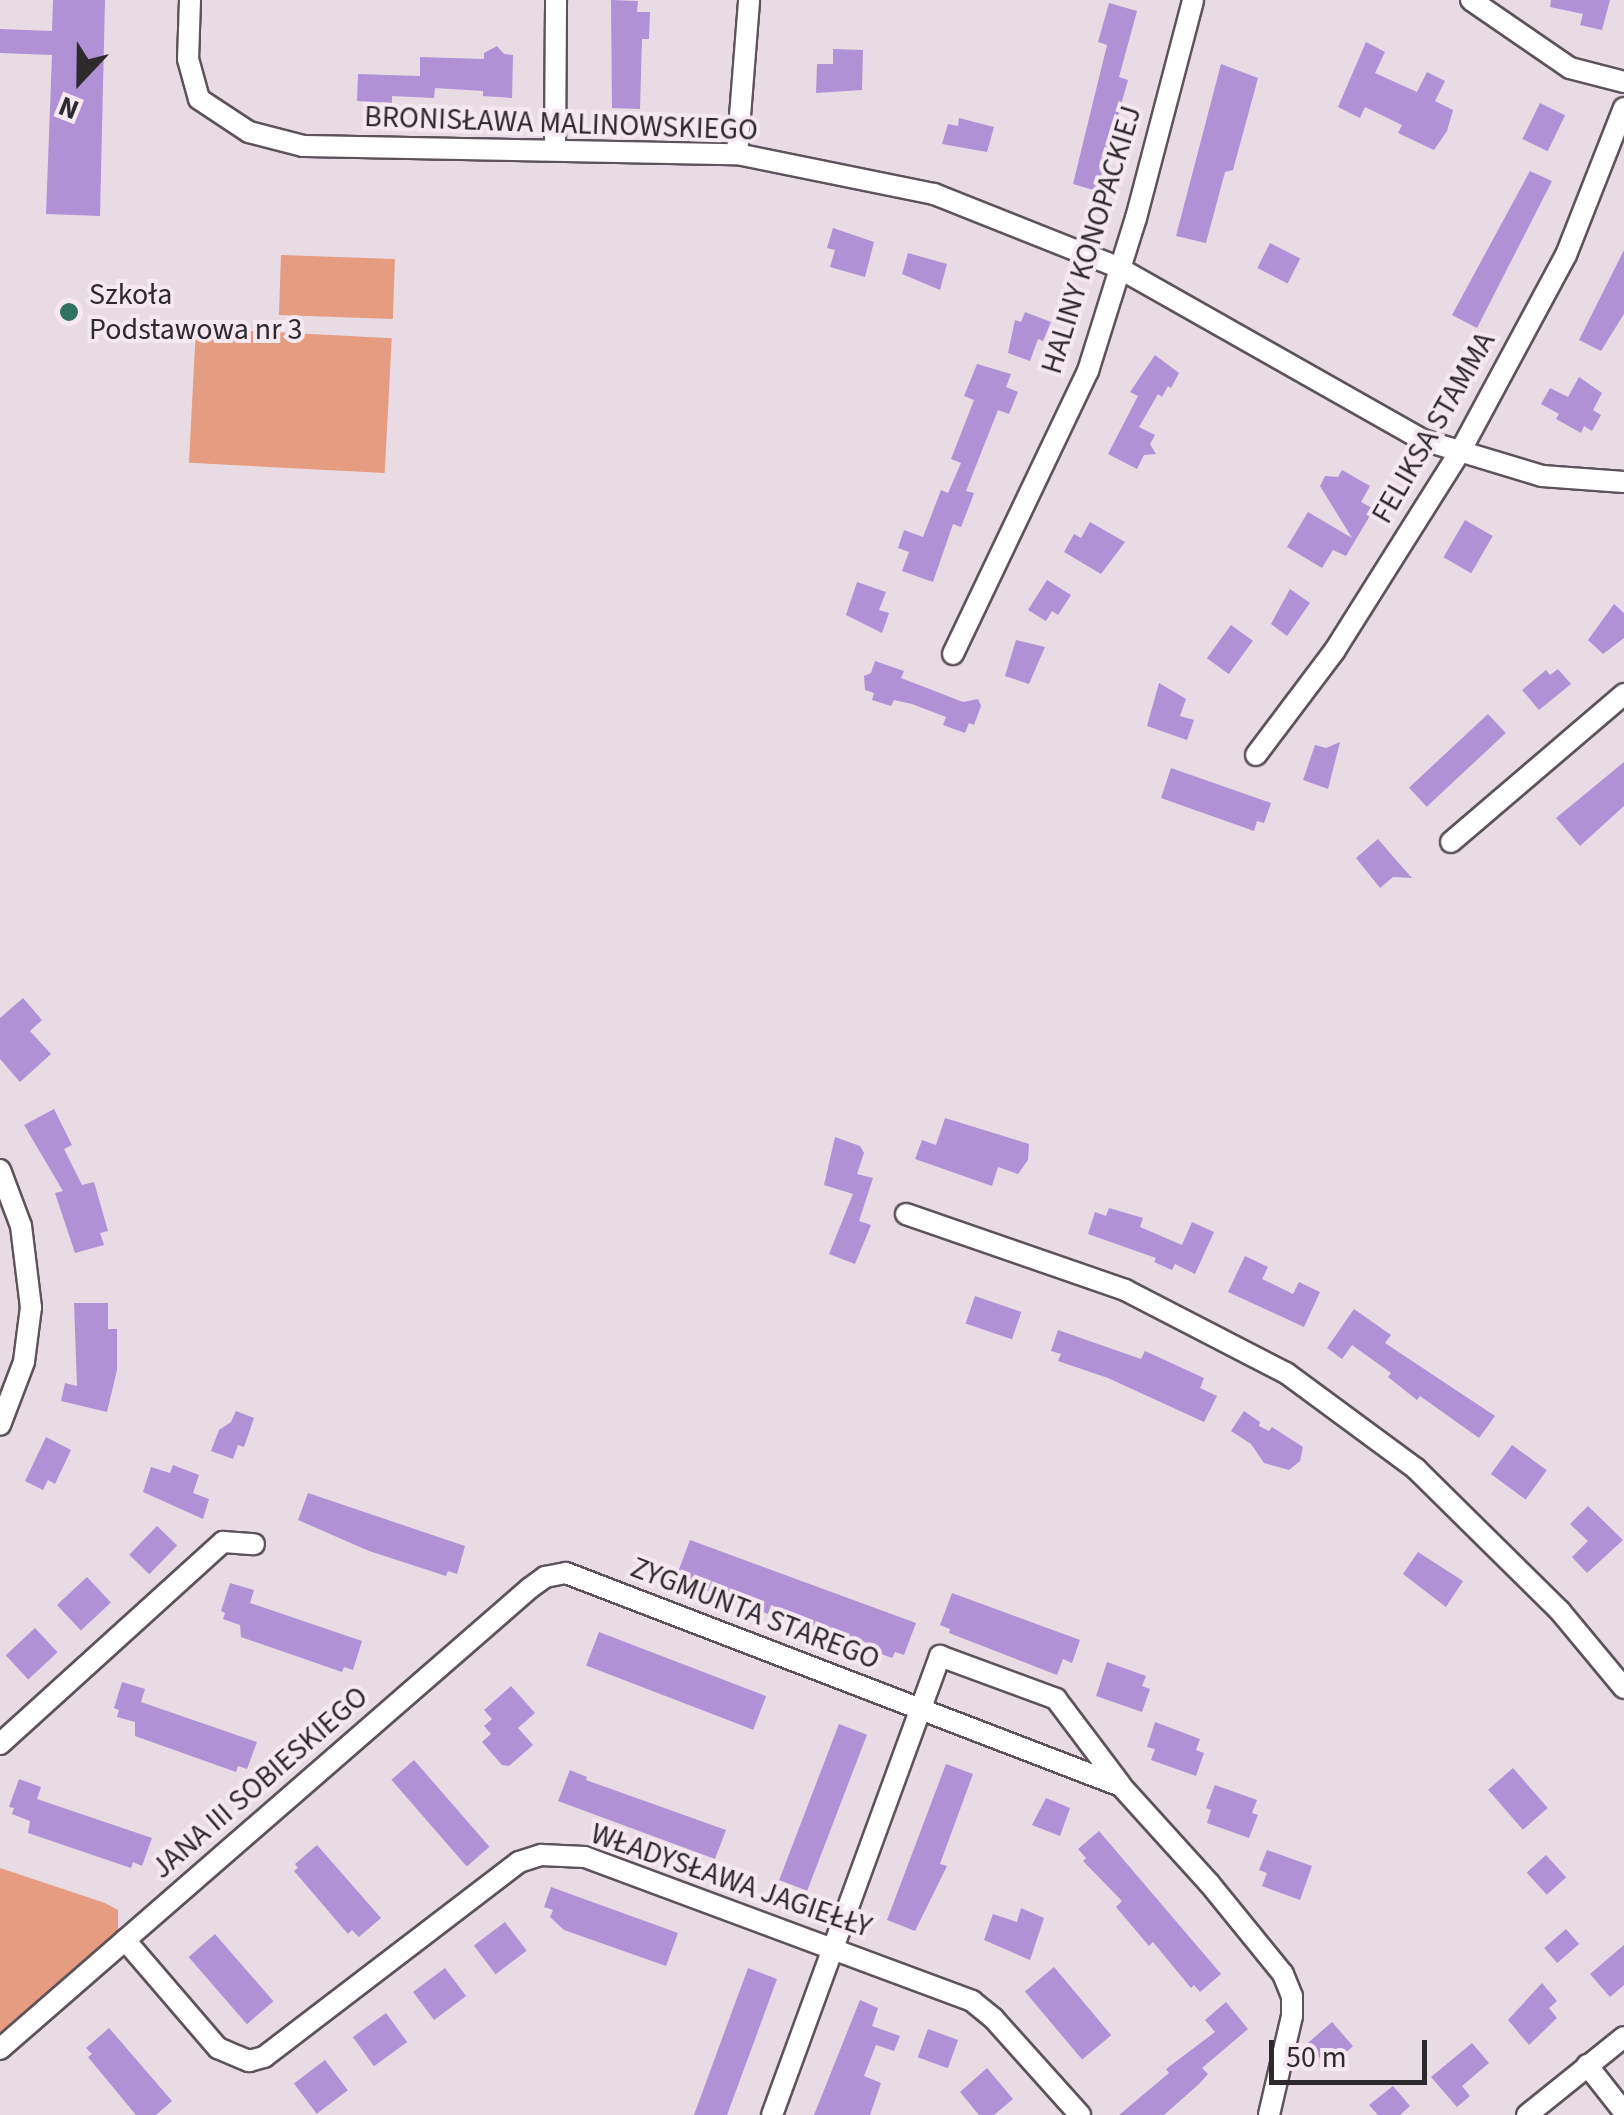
<!DOCTYPE html>
<meta charset="utf-8">
<style>
body{margin:0}
#map{position:relative;width:1624px;height:2115px;overflow:hidden;background:#e8dbe4;font-family:"Source Sans 3",sans-serif}
div>[style]{position:absolute}
.green>*{inset:0;background:#e59c81;transform-origin:0 0}
.building>*{inset:0;background:#b091d6;transform-origin:0 0}
.roads{filter:drop-shadow(2px 0 #5e535b) drop-shadow(-2px 0 #5e535b) drop-shadow(0 2px #5e535b) drop-shadow(0 -2px #5e535b)}
.minor>*{height:20px;margin:-10px;padding:0 10px;transform-origin:10px;border-radius:10px;background:#fff}
.dots>*{width:28px;height:28px;translate:-50% -50%;box-sizing:border-box;border:5px solid #f5e8f1;border-radius:50%}
span{translate:-50% -50%;white-space:nowrap;text-align:center;line-height:1.15;-webkit-text-stroke:8px #f5e8f1;paint-order:stroke}
.street-label{font-size:30px;color:#2e292d}
.poi-label{font-size:30px;color:#2e292d}
.left{translate:0 -50%;text-align:left}
.north{position:absolute;left:30px;top:30px;width:100px;height:100px;-webkit-text-stroke:8px #f5e8f1;paint-order:stroke;rotate:202deg;font-size:28px;font-weight:700;line-height:40px;text-align:center;color:#2e292d}
.north::after{content:'';display:block;margin:auto;width:35px;height:45px;background:#2e292d;clip-path:polygon(50% 0,100% 100%,50% 72%,0 100%)}
.scale{position:absolute;left:1269px;top:2040px;width:158px;height:45px;box-sizing:border-box;border:5px solid #2e292d;border-top:0;padding-left:12px;font-size:30px;line-height:35px;white-space:nowrap;color:#2e292d;-webkit-text-stroke:8px #f5e8f1;paint-order:stroke}
</style>
<div id="map">
<div class="green">
<div style="left:281px;top:255px;width:114px;height:60px;rotate:2deg"></div>
<div style="left:196px;top:328px;width:196px;height:135px;rotate:3deg"></div>
<div style="clip-path:polygon(0 1868px,105px 1903px,118px 1910px,118px 1932px,0 2034px)"></div>
</div>
<div class="building">
<div style="clip-path:polygon(53px 0,105px 0,100px 216px,46px 214px,52px 55px,0 53px,0 29px,52px 31px)"></div>
<div style="clip-path:polygon(611px 0,638px 1px,637px 12px,650px 12px,649px 39px,642px 39px,640px 109px,612px 108px)"></div>
<div style="clip-path:polygon(1551px 0,1610px 0,1602px 30px,1580px 25px,1583px 14px,1550px 7px)"></div>
<div style="clip-path:polygon(1109px 3px,1137px 11px,1119px 77px,1128px 80px,1097px 191px,1073px 184px,1107px 45px,1098px 42px)"></div>
<div style="clip-path:polygon(1366px 42px,1385px 52px,1375px 73px,1417px 92px,1427px 72px,1445px 81px,1435px 101px,1453px 110px,1447px 131px,1434px 150px,1398px 133px,1402px 125px,1365px 107px,1360px 118px,1338px 107px)"></div>
<div style="clip-path:polygon(497px 46px,504px 54px,513px 55px,512px 98px,483px 96px,483px 91px,435px 88px,434px 98px,392px 96px,392px 103px,357px 101px,358px 74px,420px 76px,420px 57px,484px 59px,484px 53px)"></div>
<div style="clip-path:polygon(833px 49px,863px 50px,862px 90px,816px 93px,817px 64px,833px 64px)"></div>
<div style="clip-path:polygon(1221px 64px,1258px 78px,1233px 170px,1225px 172px,1206px 243px,1176px 236px)"></div>
<div style="left:1540px;top:103px;width:28px;height:40px;rotate:26deg"></div>
<div style="clip-path:polygon(959px 118px,994px 127px,987px 152px,942px 144px,948px 124px,958px 126px)"></div>
<div style="clip-path:polygon(1530px 171px,1552px 181px,1477px 328px,1452px 315px)"></div>
<div style="clip-path:polygon(833px 228px,874px 242px,865px 277px,830px 267px,835px 250px,827px 248px)"></div>
<div style="left:1270px;top:243px;width:34px;height:28px;rotate:27deg"></div>
<div style="clip-path:polygon(1624px 250px,1624px 314px,1601px 351px,1579px 340px)"></div>
<div style="clip-path:polygon(908px 253px,947px 264px,940px 290px,902px 274px)"></div>
<div style="clip-path:polygon(1025px 312px,1051px 322px,1043px 341px,1038px 339px,1030px 361px,1008px 353px,1015px 320px,1021px 322px)"></div>
<div style="clip-path:polygon(1155px 355px,1179px 373px,1171px 388px,1168px 386px,1162px 397px,1158px 394px,1139px 427px,1155px 435px,1150px 444px,1156px 454px,1144px 455px,1137px 469px,1108px 454px,1138px 396px,1130px 392px)"></div>
<div style="clip-path:polygon(977px 364px,1011px 374px,1006px 387px,1018px 392px,1009px 414px,998px 410px,966px 491px,974px 493px,970px 504px,961px 527px,953px 524px,933px 582px,902px 571px,909px 552px,898px 548px,904px 530px,923px 537px,941px 490px,948px 493px,961px 463px,951px 459px,974px 400px,964px 396px)"></div>
<div style="clip-path:polygon(1579px 377px,1602px 393px,1593px 410px,1601px 415px,1592px 431px,1584px 426px,1581px 433px,1556px 419px,1559px 414px,1541px 404px,1550px 388px,1568px 397px)"></div>
<div style="clip-path:polygon(1342px 470px,1370px 486px,1361px 502px,1374px 509px,1346px 556px,1333px 550px,1322px 568px,1287px 547px,1308px 512px,1352px 538px,1320px 486px,1325px 476px,1338px 477px)"></div>
<div style="left:1465px;top:520px;width:32px;height:43px;rotate:30deg"></div>
<div style="clip-path:polygon(1090px 522px,1125px 542px,1101px 574px,1064px 552px,1074px 534px,1081px 538px)"></div>
<div style="clip-path:polygon(1047px 580px,1071px 595px,1058px 615px,1052px 611px,1046px 621px,1028px 610px)"></div>
<div style="clip-path:polygon(857px 582px,886px 592px,879px 610px,889px 613px,882px 633px,846px 615px)"></div>
<div style="clip-path:polygon(1290px 589px,1310px 603px,1287px 636px,1271px 624px)"></div>
<div style="clip-path:polygon(1614px 604px,1624px 613px,1624px 638px,1603px 654px,1588px 640px)"></div>
<div style="left:1231px;top:625px;width:27px;height:41px;rotate:36deg"></div>
<div style="clip-path:polygon(1016px 640px,1045px 647px,1029px 684px,1005px 676px)"></div>
<div style="clip-path:polygon(875px 661px,904px 671px,901px 678px,963px 702px,978px 699px,981px 706px,974px 725px,969px 723px,965px 733px,943px 725px,946px 717px,912px 704px,894px 700px,891px 706px,872px 700px,874px 693px,865px 690px,864px 676px,871px 673px)"></div>
<div style="clip-path:polygon(1558px 669px,1571px 684px,1539px 710px,1522px 690px,1546px 670px,1550px 675px)"></div>
<div style="clip-path:polygon(1159px 683px,1186px 699px,1180px 716px,1194px 720px,1187px 740px,1147px 726px)"></div>
<div style="left:1488px;top:714px;width:26px;height:108px;rotate:47deg"></div>
<div style="clip-path:polygon(1340px 742px,1328px 789px,1303px 780px,1315px 745px,1326px 748px)"></div>
<div style="clip-path:polygon(1624px 762px,1624px 806px,1580px 846px,1556px 818px)"></div>
<div style="clip-path:polygon(1171px 768px,1271px 803px,1264px 823px,1257px 821px,1254px 831px,1161px 798px)"></div>
<div style="clip-path:polygon(1378px 839px,1396px 860px,1412px 878px,1393px 877px,1380px 888px,1356px 858px)"></div>
<div style="clip-path:polygon(23px 998px,42px 1020px,30px 1031px,51px 1054px,20px 1082px,0 1059px,0 1018px)"></div>
<div style="clip-path:polygon(54px 1109px,72px 1145px,64px 1149px,82px 1185px,94px 1182px,108px 1231px,100px 1233px,104px 1245px,75px 1253px,55px 1193px,63px 1191px,24px 1125px)"></div>
<div style="clip-path:polygon(945px 1118px,1029px 1144px,1028px 1160px,1018px 1174px,998px 1167px,992px 1186px,915px 1159px,922px 1140px,936px 1145px)"></div>
<div style="clip-path:polygon(835px 1137px,860px 1146px,864px 1153px,857px 1174px,873px 1178px,859px 1221px,871px 1225px,855px 1264px,829px 1254px,853px 1194px,824px 1185px)"></div>
<div style="clip-path:polygon(1109px 1208px,1143px 1218px,1140px 1227px,1182px 1245px,1192px 1222px,1214px 1232px,1195px 1274px,1175px 1264px,1172px 1270px,1154px 1262px,1156px 1258px,1088px 1234px,1095px 1212px,1106px 1216px)"></div>
<div style="clip-path:polygon(1245px 1256px,1268px 1267px,1262px 1279px,1293px 1294px,1299px 1282px,1320px 1292px,1304px 1327px,1228px 1292px)"></div>
<div style="left:975px;top:1296px;width:49px;height:29px;rotate:19deg"></div>
<div style="clip-path:polygon(74px 1303px,108px 1303px,108px 1329px,117px 1329px,117px 1370px,107px 1412px,61px 1401px,65px 1383px,77px 1386px)"></div>
<div style="clip-path:polygon(1354px 1309px,1391px 1335px,1385px 1343px,1495px 1416px,1479px 1438px,1420px 1396px,1417px 1400px,1388px 1377px,1391px 1373px,1352px 1345px,1342px 1359px,1327px 1348px)"></div>
<div style="clip-path:polygon(1058px 1330px,1141px 1359px,1145px 1351px,1204px 1378px,1200px 1388px,1217px 1396px,1204px 1422px,1108px 1378px,1058px 1361px,1061px 1354px,1051px 1351px)"></div>
<div style="clip-path:polygon(236px 1411px,254px 1418px,244px 1447px,238px 1445px,233px 1459px,211px 1451px,219px 1430px,231px 1422px)"></div>
<div style="clip-path:polygon(1244px 1411px,1260px 1422px,1259px 1426px,1269px 1431px,1272px 1427px,1303px 1447px,1300px 1461px,1289px 1470px,1264px 1463px,1251px 1444px,1231px 1431px)"></div>
<div style="clip-path:polygon(46px 1437px,71px 1450px,55px 1484px,48px 1480px,43px 1490px,25px 1481px)"></div>
<div style="left:1512px;top:1445px;width:43px;height:36px;rotate:36deg"></div>
<div style="clip-path:polygon(173px 1465px,199px 1475px,193px 1493px,209px 1499px,203px 1519px,143px 1492px,151px 1467px,170px 1473px)"></div>
<div style="clip-path:polygon(308px 1493px,465px 1546px,457px 1574px,448px 1571px,446px 1576px,369px 1551px,298px 1520px)"></div>
<div style="clip-path:polygon(1588px 1506px,1623px 1540px,1587px 1573px,1572px 1557px,1588px 1541px,1570px 1524px)"></div>
<div style="left:157px;top:1526px;width:28px;height:40px;rotate:44deg"></div>
<div style="clip-path:polygon(690px 1540px,916px 1623px,904px 1655px,895px 1652px,892px 1658px,876px 1652px,878px 1647px,843px 1634px,841px 1641px,809px 1628px,812px 1621px,802px 1617px,771px 1605px,768px 1614px,685px 1582px,687px 1575px,678px 1572px)"></div>
<div style="clip-path:polygon(1418px 1552px,1463px 1581px,1446px 1607px,1403px 1574px)"></div>
<div style="left:87px;top:1577px;width:35px;height:41px;rotate:47deg"></div>
<div style="clip-path:polygon(230px 1583px,254px 1590px,250px 1603px,362px 1641px,353px 1670px,344px 1667px,342px 1672px,241px 1637px,240px 1625px,223px 1619px,225px 1613px,221px 1611px)"></div>
<div style="clip-path:polygon(952px 1593px,1080px 1640px,1072px 1663px,1063px 1659px,1057px 1675px,949px 1633px,950px 1629px,940px 1625px)"></div>
<div style="left:35px;top:1628px;width:33px;height:40px;rotate:47deg"></div>
<div style="left:599px;top:1632px;width:179px;height:36px;rotate:21deg"></div>
<div style="clip-path:polygon(1107px 1662px,1146px 1676px,1142px 1686px,1150px 1689px,1142px 1712px,1096px 1696px)"></div>
<div style="clip-path:polygon(122px 1682px,145px 1689px,141px 1702px,257px 1742px,247px 1769px,238px 1766px,236px 1772px,135px 1736px,135px 1722px,117px 1717px,119px 1710px,114px 1708px)"></div>
<div style="clip-path:polygon(511px 1686px,535px 1713px,518px 1728px,533px 1745px,509px 1766px,502px 1765px,482px 1742px,491px 1734px,484px 1726px,492px 1719px,484px 1710px)"></div>
<div style="clip-path:polygon(1155px 1722px,1200px 1739px,1196px 1750px,1204px 1753px,1196px 1776px,1151px 1760px,1155px 1749px,1147px 1747px)"></div>
<div style="left:839px;top:1724px;width:30px;height:167px;rotate:21deg"></div>
<div style="left:414px;top:1760px;width:115px;height:30px;rotate:49deg"></div>
<div style="clip-path:polygon(946px 1764px,973px 1774px,940px 1864px,947px 1866px,915px 1931px,887px 1920px)"></div>
<div style="left:1513px;top:1768px;width:53px;height:33px;rotate:49deg"></div>
<div style="clip-path:polygon(570px 1770px,587px 1777px,586px 1780px,726px 1830px,715px 1859px,558px 1801px)"></div>
<div style="clip-path:polygon(19px 1779px,41px 1787px,37px 1799px,152px 1838px,142px 1866px,133px 1862px,131px 1868px,28px 1833px,30px 1821px,12px 1814px,14px 1808px,9px 1807px)"></div>
<div style="clip-path:polygon(1215px 1785px,1257px 1800px,1252px 1813px,1258px 1815px,1249px 1838px,1207px 1823px,1211px 1810px,1206px 1808px)"></div>
<div style="clip-path:polygon(1046px 1798px,1070px 1808px,1060px 1836px,1032px 1825px)"></div>
<div style="clip-path:polygon(1099px 1831px,1221px 1974px,1200px 1992px,1194px 1985px,1191px 1988px,1153px 1942px,1149px 1946px,1116px 1907px,1122px 1901px,1083px 1861px,1086px 1858px,1078px 1849px)"></div>
<div style="clip-path:polygon(317px 1845px,381px 1918px,359px 1937px,352px 1930px,348px 1934px,294px 1871px,298px 1868px,295px 1864px)"></div>
<div style="clip-path:polygon(1267px 1850px,1312px 1866px,1300px 1900px,1262px 1886px,1267px 1873px,1259px 1870px)"></div>
<div style="left:1546px;top:1855px;width:30px;height:26px;rotate:48deg"></div>
<div style="clip-path:polygon(551px 1887px,678px 1933px,666px 1966px,564px 1930px,550px 1917px,553px 1910px,544px 1907px)"></div>
<div style="clip-path:polygon(1021px 1908px,1044px 1918px,1030px 1960px,984px 1940px,993px 1914px,1017px 1922px)"></div>
<div style="left:505px;top:1922px;width:36px;height:39px;rotate:53deg"></div>
<div style="left:1566px;top:1929px;width:20px;height:29px;rotate:49deg"></div>
<div style="left:215px;top:1934px;width:89px;height:35px;rotate:49deg"></div>
<div style="clip-path:polygon(1624px 1945px,1624px 1985px,1610px 1997px,1590px 1974px)"></div>
<div style="left:1054px;top:1967px;width:89px;height:38px;rotate:50deg"></div>
<div style="left:445px;top:1968px;width:35px;height:40px;rotate:53deg"></div>
<div style="clip-path:polygon(748px 1968px,777px 1979px,754px 2042px,727px 2115px,694px 2115px)"></div>
<div style="clip-path:polygon(1542px 1983px,1557px 2001px,1549px 2008px,1557px 2018px,1529px 2045px,1508px 2020px)"></div>
<div style="clip-path:polygon(860px 2000px,878px 2008px,872px 2026px,900px 2036px,894px 2051px,876px 2045px,864px 2076px,881px 2083px,870px 2115px,814px 2115px)"></div>
<div style="clip-path:polygon(1226px 2002px,1248px 2029px,1202px 2068px,1208px 2074px,1199px 2084px,1164px 2115px,1119px 2115px,1169px 2073px,1166px 2069px,1215px 2032px,1205px 2020px)"></div>
<div style="left:386px;top:2013px;width:36px;height:41px;rotate:54deg"></div>
<div style="left:1332px;top:2022px;width:32px;height:33px;rotate:49deg"></div>
<div style="clip-path:polygon(109px 2028px,172px 2101px,156px 2115px,136px 2115px,88px 2057px,92px 2054px,86px 2048px)"></div>
<div style="left:928px;top:2029px;width:32px;height:30px;rotate:20deg"></div>
<div style="clip-path:polygon(1472px 2043px,1489px 2063px,1462px 2086px,1470px 2096px,1457px 2107px,1431px 2077px)"></div>
<div style="left:325px;top:2060px;width:38px;height:39px;rotate:53deg"></div>
<div style="clip-path:polygon(987px 2068px,1013px 2099px,994px 2115px,979px 2115px,960px 2092px)"></div>
<div style="clip-path:polygon(1393px 2086px,1410px 2106px,1400px 2115px,1378px 2115px,1369px 2105px)"></div>
</div>
<div class="roads">
<div class="minor">
<div style="left:190px;top:0;width:59px;rotate:91.9deg"></div>
<div style="left:188px;top:59px;width:41px;rotate:74.6deg"></div>
<div style="left:199px;top:99px;width:60px;rotate:33.4deg"></div>
<div style="left:249px;top:132px;width:56px;rotate:14.5deg"></div>
<div style="left:303px;top:146px;width:434px;rotate:1.1deg"></div>
<div style="left:737px;top:154px;width:201px;rotate:11.5deg"></div>
<div style="left:934px;top:194px;width:197px;rotate:21.7deg"></div>
<div style="left:1117px;top:267px;width:352px;rotate:29.5deg"></div>
<div style="left:1423px;top:440px;width:124px;rotate:16.8deg"></div>
<div style="left:1542px;top:476px;width:82px;rotate:4.2deg"></div>
<div style="left:1471px;top:0;width:120px;rotate:34.5deg"></div>
<div style="left:1570px;top:68px;width:56px;rotate:14.5deg"></div>
<div style="left:555px;top:150px;width:150px;rotate:-89.6deg"></div>
<div style="left:737px;top:154px;width:154px;rotate:-85.5deg"></div>
<div style="left:953px;top:654px;width:314px;rotate:-64.5deg"></div>
<div style="left:1088px;top:371px;width:160px;rotate:-72.6deg"></div>
<div style="left:1136px;top:218px;width:225px;rotate:-75.3deg"></div>
<div style="left:1256px;top:755px;width:131px;rotate:-53deg"></div>
<div style="left:1335px;top:650px;width:236px;rotate:-57.8deg"></div>
<div style="left:1461px;top:450px;width:221px;rotate:-61.7deg"></div>
<div style="left:1566px;top:255px;width:158px;rotate:-68.5deg"></div>
<div style="left:1451px;top:842px;width:228px;rotate:-40.5deg"></div>
<div style="left:0;top:1170px;width:60px;rotate:69.4deg"></div>
<div style="left:21px;top:1226px;width:82px;rotate:83deg"></div>
<div style="left:31px;top:1307px;width:55px;rotate:97.3deg"></div>
<div style="left:24px;top:1362px;width:67px;rotate:110.9deg"></div>
<div style="left:906px;top:1214px;width:232px;rotate:19.1deg"></div>
<div style="left:1125px;top:1290px;width:181px;rotate:27.3deg"></div>
<div style="left:1286px;top:1373px;width:162px;rotate:36.4deg"></div>
<div style="left:1416px;top:1469px;width:202px;rotate:44.6deg"></div>
<div style="left:1560px;top:1611px;width:100px;rotate:50.3deg"></div>
<div style="left:0;top:1744px;width:301px;rotate:-42.2deg"></div>
<div style="left:223px;top:1542px;width:31px;rotate:4deg"></div>
<div style="left:125px;top:1940px;width:143px;rotate:49.3deg"></div>
<div style="left:218px;top:2048px;width:34px;rotate:23deg"></div>
<div style="left:249px;top:2061px;width:16px;rotate:-15deg"></div>
<div style="left:264px;top:2057px;width:321px;rotate:-37.4deg"></div>
<div style="left:519px;top:1862px;width:23px;rotate:-18deg"></div>
<div style="left:541px;top:1855px;width:44px;rotate:2.6deg"></div>
<div style="left:585px;top:1857px;width:413px;rotate:20.4deg"></div>
<div style="left:972px;top:2001px;width:28px;rotate:39deg"></div>
<div style="left:994px;top:2019px;width:129px;rotate:48.1deg"></div>
<div style="left:0;top:2049px;width:702px;rotate:-41.02deg"></div>
<div style="left:530px;top:1588px;width:19px;rotate:-36deg"></div>
<div style="left:545px;top:1577px;width:21px;rotate:-11deg"></div>
<div style="left:566px;top:1573px;width:594px;rotate:21deg"></div>
<div style="left:1121px;top:1786px;width:131px;rotate:47.8deg"></div>
<div style="left:1209px;top:1883px;width:117px;rotate:50.9deg"></div>
<div style="left:1283px;top:1974px;width:24px;rotate:68deg"></div>
<div style="left:1292px;top:1996px;width:20px;rotate:90deg"></div>
<div style="left:1292px;top:2016px;width:102px;rotate:103.1deg"></div>
<div style="left:1587px;top:2065px;width:60px;rotate:51.8deg"></div>
<div style="left:772px;top:2115px;width:489px;rotate:-69.9deg"></div>
<div style="left:940px;top:1656px;width:124px;rotate:20.3deg"></div>
<div style="left:1056px;top:1699px;width:106px;rotate:53deg"></div>
<div style="left:1527px;top:2115px;width:124px;rotate:-38.8deg"></div>
</div>
</div>
<div class="dots">
<div style="left:69px;top:312px;background:#2f7263"></div>
</div>
<div class="street-label">
<span style="left:561px;top:124px;rotate:2deg">BRONISŁAWA MALINOWSKIEGO</span>
<span style="left:1092px;top:240px;rotate:-73deg">HALINY KONOPACKIEJ</span>
<span style="left:1434px;top:428px;rotate:-60deg">FELIKSA STAMMA</span>
<span style="left:755px;top:1614px;rotate:21deg">ZYGMUNTA STAREGO</span>
<span style="left:260px;top:1783px;rotate:-41deg">JANA III SOBIESKIEGO</span>
<span style="left:731px;top:1881px;rotate:19deg">WŁADYSŁAWA JAGIEŁŁY</span>
</div>
<div class="poi-label">
<span class="left" style="left:89px;top:312px">Szkoła<br>Podstawowa nr 3</span>
</div>
<div class="north">N</div>
<div class="scale">50 m</div>
</div>
